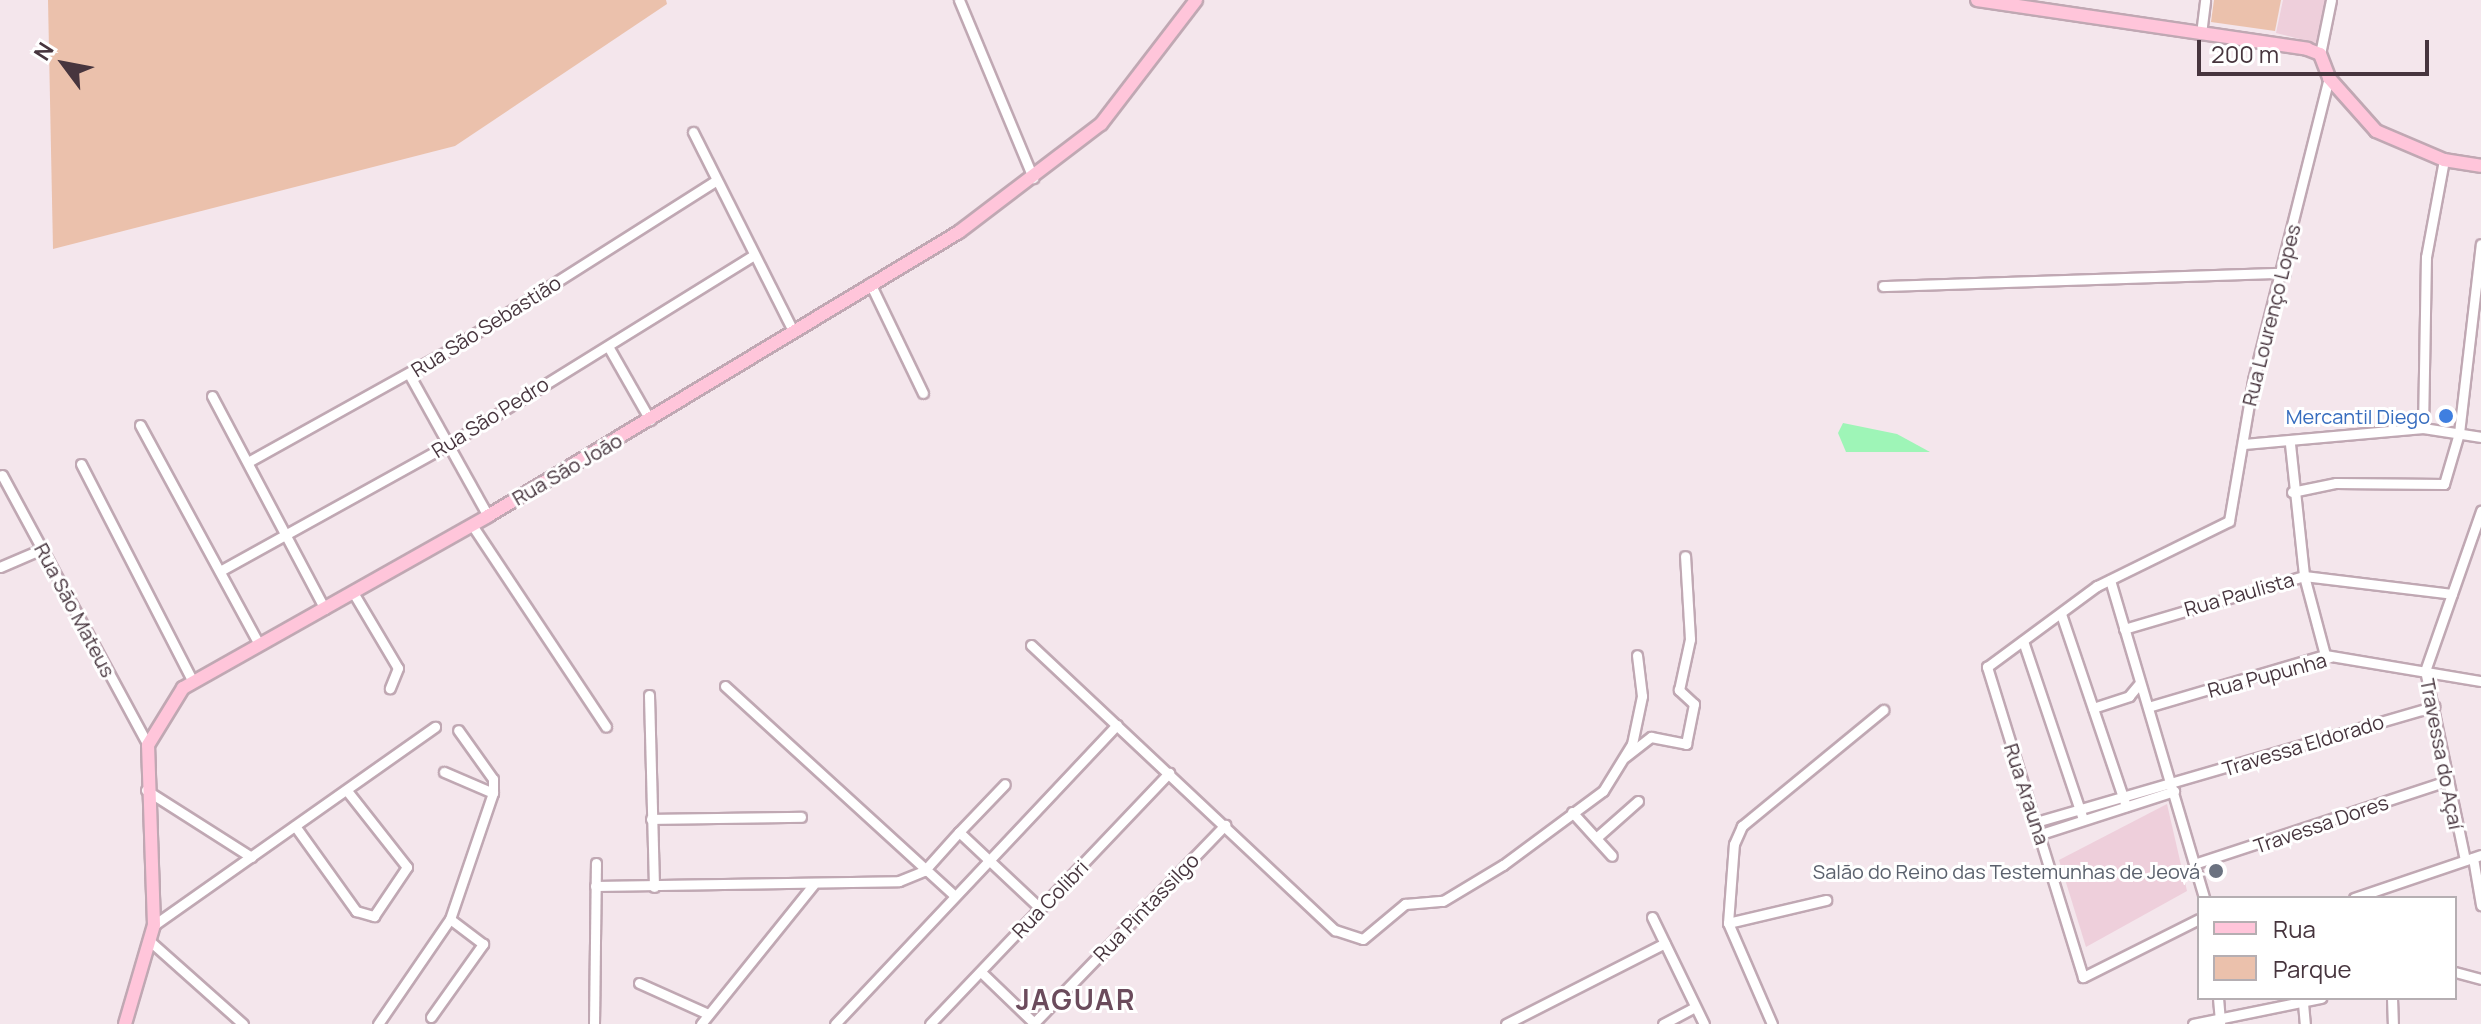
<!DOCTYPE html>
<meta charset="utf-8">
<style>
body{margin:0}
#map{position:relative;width:2481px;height:1024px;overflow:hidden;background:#f4e6ec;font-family:Manrope,sans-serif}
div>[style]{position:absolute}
.education>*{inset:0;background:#eecfdb}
.green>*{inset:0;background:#ebc1ac}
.water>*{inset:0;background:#9ef5b7}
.roads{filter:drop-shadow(2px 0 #c0a8b3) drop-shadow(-2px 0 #c0a8b3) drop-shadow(0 2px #c0a8b3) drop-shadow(0 -2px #c0a8b3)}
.street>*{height:9px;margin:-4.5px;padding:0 4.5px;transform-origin:4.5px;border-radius:4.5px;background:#fff}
.secondary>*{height:12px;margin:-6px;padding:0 6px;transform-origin:6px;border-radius:6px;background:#ffc5da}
.dots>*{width:22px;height:22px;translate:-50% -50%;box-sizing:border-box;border:4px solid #fff;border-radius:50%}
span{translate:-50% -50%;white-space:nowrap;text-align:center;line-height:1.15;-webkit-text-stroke:6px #fff;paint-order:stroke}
.street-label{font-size:20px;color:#47353e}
.shop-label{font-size:20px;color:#366cbe}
.right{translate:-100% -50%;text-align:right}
.worship-label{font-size:20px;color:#5b616d}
.district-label{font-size:28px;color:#6b4b5c;font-weight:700;letter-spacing:2px}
.legend{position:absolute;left:2197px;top:896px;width:260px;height:104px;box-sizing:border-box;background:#fff;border:2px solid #b5aeb2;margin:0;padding:10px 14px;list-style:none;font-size:24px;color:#47353e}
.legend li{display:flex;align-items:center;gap:16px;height:40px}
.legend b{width:40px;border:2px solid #b5aeb2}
.north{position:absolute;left:24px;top:24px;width:80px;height:80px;-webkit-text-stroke:6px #fff;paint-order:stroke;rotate:302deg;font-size:22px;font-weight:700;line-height:32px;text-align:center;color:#47353e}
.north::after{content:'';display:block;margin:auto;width:28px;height:36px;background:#47353e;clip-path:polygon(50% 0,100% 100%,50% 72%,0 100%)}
.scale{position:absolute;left:2197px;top:40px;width:232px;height:36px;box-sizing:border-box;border:4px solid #47353e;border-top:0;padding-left:10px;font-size:24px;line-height:28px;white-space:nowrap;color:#47353e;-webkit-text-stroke:6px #fff;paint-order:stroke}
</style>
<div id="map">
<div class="education">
<div style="clip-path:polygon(2283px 0,2328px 0,2319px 44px,2276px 33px)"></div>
<div style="clip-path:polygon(2167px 804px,2187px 891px,2086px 947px,2059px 860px)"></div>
</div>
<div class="green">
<div style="clip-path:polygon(48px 0,666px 0,667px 4px,455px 146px,53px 249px)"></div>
<div style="clip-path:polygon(2214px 0,2281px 0,2275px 31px,2211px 22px)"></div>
</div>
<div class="water">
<div style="clip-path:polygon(1843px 423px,1897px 434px,1930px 452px,1846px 452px,1838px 433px)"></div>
</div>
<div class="roads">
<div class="street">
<div style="left:959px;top:0;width:193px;rotate:67.4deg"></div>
<div style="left:2201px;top:34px;width:34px;rotate:-83deg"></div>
<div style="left:2320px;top:54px;width:55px;rotate:-78.5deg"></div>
<div style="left:693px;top:132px;width:218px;rotate:63.3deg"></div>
<div style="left:870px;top:283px;width:122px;rotate:64.3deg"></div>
<div style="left:1883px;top:286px;width:402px;rotate:-1.9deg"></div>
<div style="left:609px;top:348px;width:83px;rotate:60.3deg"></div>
<div style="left:409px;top:374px;width:162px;rotate:60.9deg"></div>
<div style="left:212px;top:396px;width:241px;rotate:62.1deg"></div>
<div style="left:140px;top:425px;width:249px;rotate:61.5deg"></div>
<div style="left:2423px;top:428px;width:171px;rotate:-89deg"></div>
<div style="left:2426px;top:257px;width:99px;rotate:-79.5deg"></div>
<div style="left:2244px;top:444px;width:180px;rotate:-5.1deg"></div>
<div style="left:2423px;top:428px;width:59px;rotate:8.8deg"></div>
<div style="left:2290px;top:444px;width:133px;rotate:83.9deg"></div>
<div style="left:2304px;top:576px;width:82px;rotate:75.1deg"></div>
<div style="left:248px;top:462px;width:230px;rotate:-29.1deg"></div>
<div style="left:449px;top:350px;width:317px;rotate:-32.4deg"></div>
<div style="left:81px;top:464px;width:243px;rotate:62.8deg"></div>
<div style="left:2px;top:475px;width:307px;rotate:61.6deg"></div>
<div style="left:2292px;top:492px;width:45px;rotate:-11.6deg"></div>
<div style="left:2336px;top:483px;width:108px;rotate:0.5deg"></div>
<div style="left:2444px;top:484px;width:53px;rotate:-73.6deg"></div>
<div style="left:2459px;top:433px;width:190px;rotate:-83.4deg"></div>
<div style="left:472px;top:525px;width:242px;rotate:56.4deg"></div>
<div style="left:0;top:567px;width:46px;rotate:-23.2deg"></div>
<div style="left:220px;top:571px;width:262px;rotate:-29deg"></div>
<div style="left:449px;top:444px;width:359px;rotate:-31.8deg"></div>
<div style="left:2110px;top:580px;width:332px;rotate:73.5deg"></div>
<div style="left:354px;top:594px;width:86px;rotate:59.3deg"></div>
<div style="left:398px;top:668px;width:22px;rotate:112deg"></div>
<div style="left:2061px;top:614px;width:203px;rotate:71.3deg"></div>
<div style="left:2124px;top:629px;width:188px;rotate:-16.4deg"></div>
<div style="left:2304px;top:576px;width:149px;rotate:6.9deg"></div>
<div style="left:2023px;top:641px;width:188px;rotate:71.4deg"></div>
<div style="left:1031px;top:645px;width:417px;rotate:43.2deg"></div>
<div style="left:1335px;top:930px;width:29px;rotate:18deg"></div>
<div style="left:1363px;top:939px;width:55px;rotate:-39.8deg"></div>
<div style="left:1405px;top:904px;width:38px;rotate:-5deg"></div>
<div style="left:1443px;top:901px;width:70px;rotate:-31deg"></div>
<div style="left:1503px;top:865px;width:124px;rotate:-36.5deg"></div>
<div style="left:1603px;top:791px;width:55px;rotate:-58.3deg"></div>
<div style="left:1632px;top:744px;width:49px;rotate:-78.2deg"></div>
<div style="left:1642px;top:696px;width:41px;rotate:-97deg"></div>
<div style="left:725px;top:686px;width:311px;rotate:42.4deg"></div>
<div style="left:649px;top:695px;width:192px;rotate:88.5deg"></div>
<div style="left:2148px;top:707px;width:184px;rotate:-16.4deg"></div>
<div style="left:2325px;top:655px;width:158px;rotate:9.5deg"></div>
<div style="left:2093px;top:708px;width:38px;rotate:-18deg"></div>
<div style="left:2129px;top:696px;width:17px;rotate:-50deg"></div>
<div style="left:1625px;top:757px;width:33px;rotate:-38deg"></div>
<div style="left:1651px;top:737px;width:36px;rotate:11deg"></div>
<div style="left:1686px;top:744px;width:41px;rotate:-78.7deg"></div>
<div style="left:1694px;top:704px;width:21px;rotate:-137deg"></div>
<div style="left:1679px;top:690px;width:52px;rotate:-77.8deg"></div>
<div style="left:1690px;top:639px;width:83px;rotate:-93.4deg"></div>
<div style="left:444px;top:772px;width:53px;rotate:23.2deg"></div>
<div style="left:146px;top:790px;width:125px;rotate:32.5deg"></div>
<div style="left:1572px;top:812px;width:59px;rotate:47.7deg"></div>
<div style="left:651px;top:819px;width:150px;rotate:-0.8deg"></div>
<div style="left:2036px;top:822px;width:415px;rotate:-16.2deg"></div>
<div style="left:295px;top:826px;width:105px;rotate:54.3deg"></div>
<div style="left:356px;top:911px;width:19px;rotate:16deg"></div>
<div style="left:374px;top:916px;width:59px;rotate:-56deg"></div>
<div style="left:407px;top:867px;width:95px;rotate:-128.2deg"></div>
<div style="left:959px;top:832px;width:66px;rotate:-46.2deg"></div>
<div style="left:2041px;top:834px;width:140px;rotate:-17.9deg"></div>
<div style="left:1596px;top:838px;width:56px;rotate:-41.4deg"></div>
<div style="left:2473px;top:858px;width:48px;rotate:80.3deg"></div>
<div style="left:2465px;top:860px;width:193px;rotate:-101.9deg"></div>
<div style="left:2425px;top:671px;width:170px;rotate:-70.7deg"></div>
<div style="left:2194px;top:864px;width:266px;rotate:-18.2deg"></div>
<div style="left:595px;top:886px;width:304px;rotate:-0.9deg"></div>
<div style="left:899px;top:881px;width:27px;rotate:-22deg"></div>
<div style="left:924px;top:871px;width:52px;rotate:-48.1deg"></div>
<div style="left:959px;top:832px;width:112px;rotate:43.2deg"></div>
<div style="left:2354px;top:898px;width:134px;rotate:-18.7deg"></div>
<div style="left:1652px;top:917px;width:119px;rotate:64.1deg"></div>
<div style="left:2199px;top:919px;width:130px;rotate:153.4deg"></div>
<div style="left:2083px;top:977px;width:325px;rotate:-107.2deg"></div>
<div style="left:1987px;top:667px;width:137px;rotate:-36.4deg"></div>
<div style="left:2097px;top:586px;width:147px;rotate:-26.2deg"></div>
<div style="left:2229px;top:521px;width:143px;rotate:-80.3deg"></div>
<div style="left:2253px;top:380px;width:311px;rotate:-75.9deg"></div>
<div style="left:1728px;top:923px;width:101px;rotate:-13.2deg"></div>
<div style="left:154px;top:925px;width:344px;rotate:-35.2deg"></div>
<div style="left:152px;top:943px;width:122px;rotate:41.7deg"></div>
<div style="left:981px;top:972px;width:75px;rotate:43.9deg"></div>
<div style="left:2455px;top:972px;width:27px;rotate:15deg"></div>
<div style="left:639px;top:983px;width:76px;rotate:24.2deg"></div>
<div style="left:2218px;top:998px;width:25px;rotate:85deg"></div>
<div style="left:2392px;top:998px;width:26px;rotate:88deg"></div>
<div style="left:2303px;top:1003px;width:21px;rotate:85deg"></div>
<div style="left:431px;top:1017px;width:90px;rotate:-54.5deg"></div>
<div style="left:483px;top:944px;width:41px;rotate:-142.9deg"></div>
<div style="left:378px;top:1024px;width:127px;rotate:-55.6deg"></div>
<div style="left:450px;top:919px;width:133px;rotate:-71.2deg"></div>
<div style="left:493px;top:793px;width:14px;rotate:-90deg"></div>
<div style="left:493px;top:779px;width:60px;rotate:-125.5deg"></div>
<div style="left:594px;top:1024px;width:161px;rotate:-89.3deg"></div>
<div style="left:701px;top:1024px;width:179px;rotate:-51.1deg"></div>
<div style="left:835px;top:1024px;width:411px;rotate:-46.7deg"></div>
<div style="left:930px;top:1024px;width:347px;rotate:-46.4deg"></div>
<div style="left:1033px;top:1024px;width:277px;rotate:-46deg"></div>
<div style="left:1506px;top:1024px;width:178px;rotate:-27deg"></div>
<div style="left:1663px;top:1024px;width:36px;rotate:-28deg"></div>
<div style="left:1772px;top:1024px;width:110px;rotate:-113.5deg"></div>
<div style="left:1728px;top:923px;width:79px;rotate:-85.7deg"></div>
<div style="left:1734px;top:844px;width:20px;rotate:-66deg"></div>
<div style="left:1742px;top:826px;width:183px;rotate:-39.4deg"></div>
<div style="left:2193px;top:1024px;width:131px;rotate:-11.5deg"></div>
</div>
<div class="secondary">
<div style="left:1977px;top:0;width:334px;rotate:8.4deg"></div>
<div style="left:2307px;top:49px;width:14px;rotate:21deg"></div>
<div style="left:2320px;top:54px;width:26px;rotate:69deg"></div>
<div style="left:2329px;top:78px;width:71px;rotate:48.4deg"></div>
<div style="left:2376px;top:131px;width:74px;rotate:23.1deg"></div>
<div style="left:2444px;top:160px;width:37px;rotate:9deg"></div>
<div style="left:125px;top:1024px;width:103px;rotate:-73.7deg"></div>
<div style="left:154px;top:925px;width:180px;rotate:-91.9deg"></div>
<div style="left:148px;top:745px;width:67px;rotate:-58.4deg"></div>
<div style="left:183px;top:688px;width:350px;rotate:-29.4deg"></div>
<div style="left:488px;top:516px;width:550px;rotate:-31.09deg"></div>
<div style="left:959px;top:232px;width:178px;rotate:-37.3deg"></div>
<div style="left:1101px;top:124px;width:156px;rotate:-52.5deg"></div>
</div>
</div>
<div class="dots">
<div style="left:2446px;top:416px;background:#3f7fe0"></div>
<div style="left:2216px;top:871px;background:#6b7280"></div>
</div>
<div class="street-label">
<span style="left:2271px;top:315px;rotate:-76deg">Rua Lourenço Lopes</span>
<span style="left:486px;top:326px;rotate:-32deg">Rua São Sebastião</span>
<span style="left:490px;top:417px;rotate:-32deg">Rua São Pedro</span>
<span style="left:567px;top:469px;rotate:-30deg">Rua São João</span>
<span style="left:2239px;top:594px;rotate:-16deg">Rua Paulista</span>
<span style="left:75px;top:610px;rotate:62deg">Rua São Mateus</span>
<span style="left:2267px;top:675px;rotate:-15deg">Rua Pupunha</span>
<span style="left:2303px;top:745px;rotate:-17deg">Travessa Eldorado</span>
<span style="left:2442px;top:754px;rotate:79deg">Travessa do Açaí</span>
<span style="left:2027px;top:794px;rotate:72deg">Rua Arauna</span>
<span style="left:2321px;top:824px;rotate:-19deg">Travessa Dores</span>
<span style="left:1050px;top:899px;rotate:-46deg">Rua Colibri</span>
<span style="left:1146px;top:907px;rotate:-46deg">Rua Pintassilgo</span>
</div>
<div class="shop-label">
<span class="right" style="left:2430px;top:416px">Mercantil Diego</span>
</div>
<div class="worship-label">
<span class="right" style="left:2200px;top:871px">Salão do Reino das Testemunhas de Jeová</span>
</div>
<div class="district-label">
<span style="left:1076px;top:999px">JAGUAR</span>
</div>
<ul class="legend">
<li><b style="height:10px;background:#ffc5da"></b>Rua</li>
<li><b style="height:22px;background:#ebc1ac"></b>Parque</li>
</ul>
<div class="north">N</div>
<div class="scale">200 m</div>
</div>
